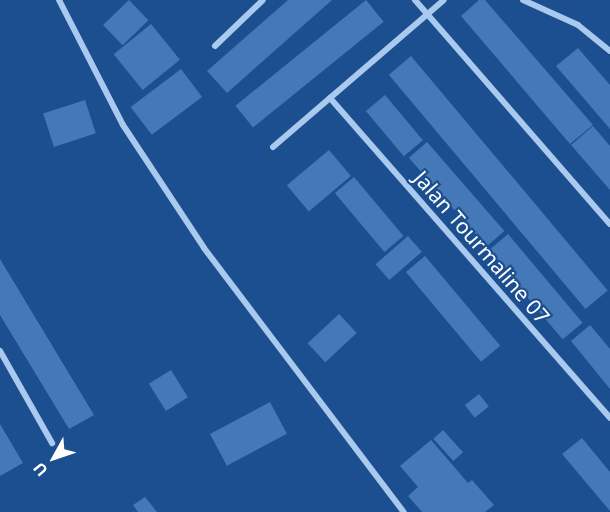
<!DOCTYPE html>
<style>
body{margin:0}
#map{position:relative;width:610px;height:512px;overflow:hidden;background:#1b4f8f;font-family:"Noto Sans",sans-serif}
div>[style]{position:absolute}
.building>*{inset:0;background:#4478b7;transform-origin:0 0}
.street>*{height:6px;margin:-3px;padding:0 3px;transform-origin:3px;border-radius:3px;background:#a9c9ee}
span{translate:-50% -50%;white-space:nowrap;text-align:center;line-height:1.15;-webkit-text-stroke:4.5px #1b4f8f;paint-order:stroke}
.street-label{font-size:21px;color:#fff}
.north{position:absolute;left:24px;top:428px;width:60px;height:60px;-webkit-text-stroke:4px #1b4f8f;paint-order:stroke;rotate:230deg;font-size:16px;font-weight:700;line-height:24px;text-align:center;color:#fff}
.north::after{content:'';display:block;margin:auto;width:21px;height:27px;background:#fff;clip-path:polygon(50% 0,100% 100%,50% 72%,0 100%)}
</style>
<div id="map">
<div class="building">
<div style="left:129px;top:0;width:28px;height:36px;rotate:46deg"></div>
<div style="clip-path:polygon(288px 0,332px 0,227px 93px,207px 71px)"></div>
<div style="left:366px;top:0;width:28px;height:168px;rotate:51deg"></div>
<div style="clip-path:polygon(479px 0,485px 0,593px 125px,570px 144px,461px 16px)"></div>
<div style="left:151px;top:24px;width:46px;height:48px;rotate:51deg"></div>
<div style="clip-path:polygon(578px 48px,610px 85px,610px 129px,556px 66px)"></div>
<div style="left:411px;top:56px;width:306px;height:29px;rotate:50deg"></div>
<div style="left:181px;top:69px;width:35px;height:63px;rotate:53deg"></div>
<div style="left:385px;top:95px;width:59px;height:25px;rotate:50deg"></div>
<div style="left:85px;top:100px;width:35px;height:44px;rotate:72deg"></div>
<div style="clip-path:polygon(593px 126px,610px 146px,610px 190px,571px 145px)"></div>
<div style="left:427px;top:142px;width:118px;height:24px;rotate:49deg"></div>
<div style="left:329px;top:150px;width:34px;height:55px;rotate:50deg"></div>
<div style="left:354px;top:177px;width:77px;height:25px;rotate:50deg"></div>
<div style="left:508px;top:234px;width:116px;height:26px;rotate:50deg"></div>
<div style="left:408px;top:236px;width:21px;height:43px;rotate:49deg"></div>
<div style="left:425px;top:256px;width:117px;height:25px;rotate:50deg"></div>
<div style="clip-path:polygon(0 259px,94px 415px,69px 429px,0 315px)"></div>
<div style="left:339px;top:314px;width:26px;height:43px;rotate:47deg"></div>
<div style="clip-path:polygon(590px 325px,610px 349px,610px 389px,571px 341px)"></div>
<div style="left:171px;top:370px;width:32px;height:26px;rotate:58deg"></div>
<div style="left:479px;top:394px;width:16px;height:18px;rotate:52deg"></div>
<div style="left:270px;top:402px;width:36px;height:68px;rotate:62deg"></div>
<div style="clip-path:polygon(0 424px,23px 463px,0 476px)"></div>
<div style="left:443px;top:430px;width:30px;height:13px;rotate:48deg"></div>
<div style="clip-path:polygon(582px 438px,610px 472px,610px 511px,562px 454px)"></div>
<div style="clip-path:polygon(431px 440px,468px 483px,472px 480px,494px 505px,485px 512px,422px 512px,408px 496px,418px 487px,400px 466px)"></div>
<div style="clip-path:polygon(145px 497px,157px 512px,138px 512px,133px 505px)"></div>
</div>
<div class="street">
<div style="left:59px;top:0;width:140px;rotate:62.9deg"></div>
<div style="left:123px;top:125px;width:147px;rotate:56.6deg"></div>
<div style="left:204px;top:248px;width:331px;rotate:52.9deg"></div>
<div style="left:415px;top:0;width:297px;rotate:49deg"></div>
<div style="left:523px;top:0;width:60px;rotate:24.4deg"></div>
<div style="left:578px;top:25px;width:41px;rotate:39.1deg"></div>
<div style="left:215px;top:46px;width:66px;rotate:-43.8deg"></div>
<div style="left:330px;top:98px;width:425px;rotate:48.8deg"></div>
<div style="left:273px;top:147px;width:225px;rotate:-40.7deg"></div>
<div style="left:0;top:351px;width:106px;rotate:60.5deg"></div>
</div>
<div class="street-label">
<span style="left:482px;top:247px;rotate:49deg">Jalan Tourmaline 07</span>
</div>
<div class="north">U</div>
</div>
